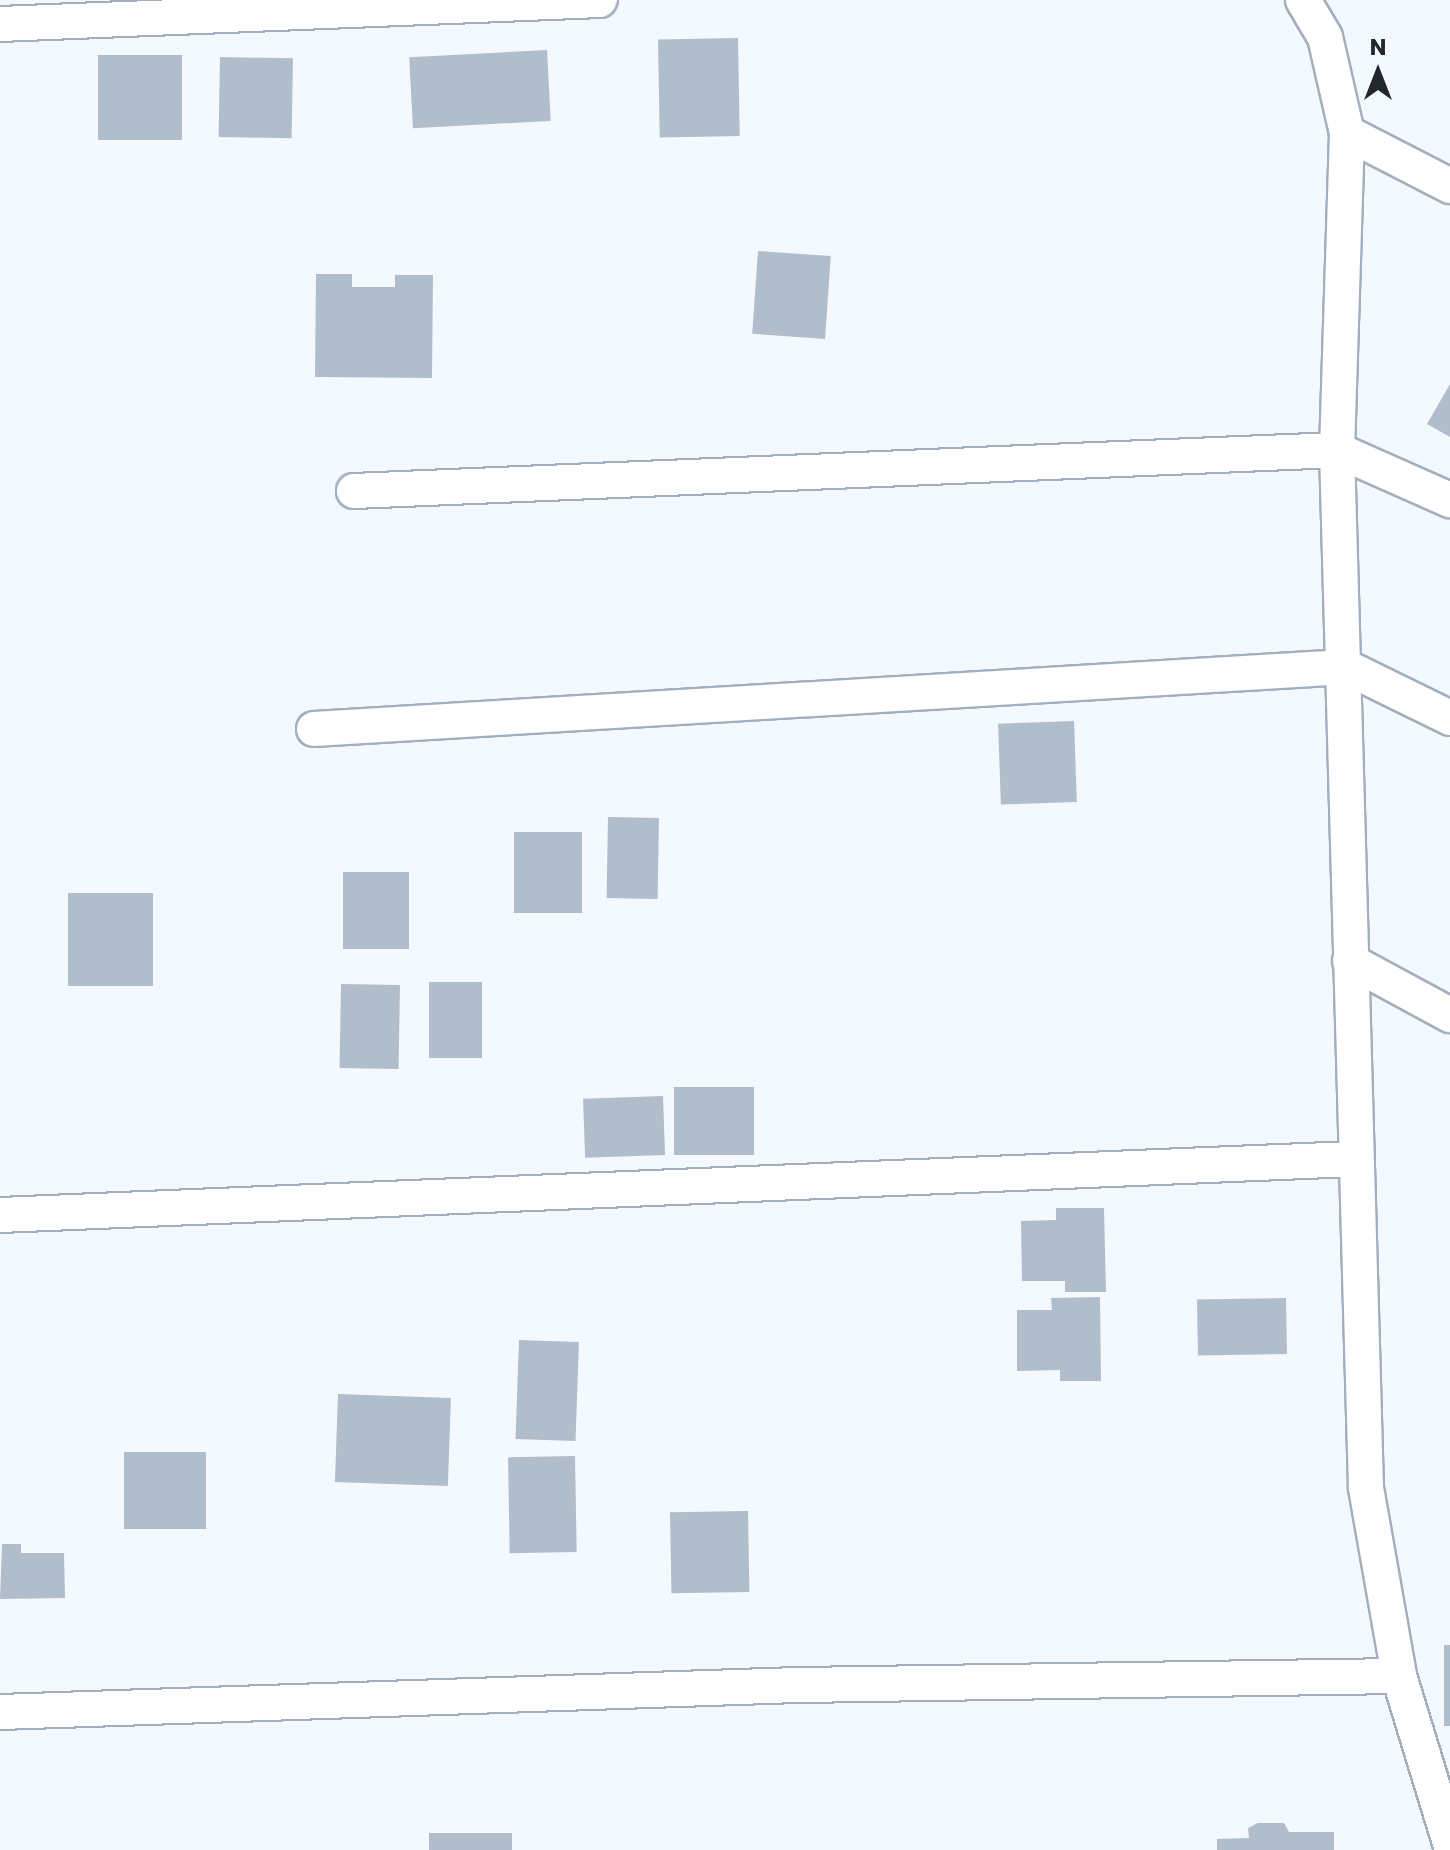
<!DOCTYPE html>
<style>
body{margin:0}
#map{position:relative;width:1450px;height:1850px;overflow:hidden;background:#f3f9fe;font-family:Poppins,sans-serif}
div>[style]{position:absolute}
.building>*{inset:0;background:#b1bdcb;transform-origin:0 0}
.roads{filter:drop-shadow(2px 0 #a3afbd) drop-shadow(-2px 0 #a3afbd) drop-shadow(0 2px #a3afbd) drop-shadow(0 -2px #a3afbd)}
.minor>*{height:34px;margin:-17px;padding:0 17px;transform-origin:17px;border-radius:17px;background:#fff}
span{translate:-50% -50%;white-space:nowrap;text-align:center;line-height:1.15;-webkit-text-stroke:7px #f3f9fe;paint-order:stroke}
.north{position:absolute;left:1338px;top:32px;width:80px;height:80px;-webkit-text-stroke:6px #f3f9fe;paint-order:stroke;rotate:0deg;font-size:22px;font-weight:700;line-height:32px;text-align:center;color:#22272c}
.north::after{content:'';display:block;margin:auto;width:28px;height:36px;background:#22272c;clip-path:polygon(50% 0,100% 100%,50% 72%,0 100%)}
</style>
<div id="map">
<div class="building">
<div style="left:738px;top:38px;width:98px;height:80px;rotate:89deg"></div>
<div style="left:547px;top:50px;width:71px;height:138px;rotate:87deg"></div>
<div style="left:98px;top:55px;width:84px;height:85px"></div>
<div style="left:220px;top:57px;width:73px;height:80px;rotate:1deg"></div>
<div style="left:758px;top:251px;width:73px;height:83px;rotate:4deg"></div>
<div style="clip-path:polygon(316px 274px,352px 274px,352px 287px,395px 287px,395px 275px,433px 275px,432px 378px,315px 377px)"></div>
<div style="clip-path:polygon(1450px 384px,1450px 437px,1427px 424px)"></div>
<div style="left:1074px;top:721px;width:81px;height:76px;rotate:88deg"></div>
<div style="left:608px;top:817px;width:51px;height:81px;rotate:1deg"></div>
<div style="left:514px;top:832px;width:68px;height:81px"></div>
<div style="left:343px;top:872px;width:66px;height:77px"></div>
<div style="left:153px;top:893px;width:93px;height:85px;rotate:90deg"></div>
<div style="left:429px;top:982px;width:53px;height:76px"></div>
<div style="left:341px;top:984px;width:59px;height:84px;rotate:1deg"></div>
<div style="left:674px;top:1087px;width:80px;height:68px"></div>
<div style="left:663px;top:1096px;width:59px;height:80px;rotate:88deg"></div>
<div style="clip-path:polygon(1056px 1208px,1104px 1208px,1106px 1292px,1065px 1292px,1065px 1281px,1022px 1281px,1021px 1221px,1056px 1220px)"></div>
<div style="clip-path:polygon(1100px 1297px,1101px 1381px,1060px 1381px,1060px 1370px,1017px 1371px,1017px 1310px,1052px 1310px,1051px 1298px)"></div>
<div style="left:1286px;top:1298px;width:56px;height:89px;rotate:89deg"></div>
<div style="left:519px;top:1340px;width:60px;height:99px;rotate:2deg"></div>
<div style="left:338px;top:1394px;width:113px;height:88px;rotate:2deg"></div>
<div style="left:206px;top:1452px;width:77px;height:82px;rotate:90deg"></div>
<div style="left:575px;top:1456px;width:96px;height:67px;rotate:89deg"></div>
<div style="left:748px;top:1511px;width:81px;height:78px;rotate:89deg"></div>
<div style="clip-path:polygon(2px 1544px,21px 1544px,21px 1553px,64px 1553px,65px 1598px,0 1599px)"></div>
<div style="left:1444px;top:1645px;width:6px;height:81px"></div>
<div style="clip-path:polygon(1258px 1823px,1284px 1823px,1289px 1832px,1334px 1832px,1334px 1850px,1217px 1850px,1217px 1839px,1249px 1838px,1248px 1828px)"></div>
<div style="left:429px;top:1833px;width:83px;height:17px"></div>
</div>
<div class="roads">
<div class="minor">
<div style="left:1303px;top:0;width:43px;rotate:59.3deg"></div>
<div style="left:1325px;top:37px;width:98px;rotate:77.1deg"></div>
<div style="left:1347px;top:133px;width:317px;rotate:91.8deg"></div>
<div style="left:1337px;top:450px;width:1038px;rotate:88.4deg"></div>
<div style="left:1366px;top:1488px;width:191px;rotate:80deg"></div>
<div style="left:1399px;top:1676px;width:175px;rotate:73deg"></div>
<div style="left:0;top:24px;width:600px;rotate:-2.29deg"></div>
<div style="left:1347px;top:133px;width:116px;rotate:27.2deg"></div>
<div style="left:354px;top:491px;width:984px;rotate:-2.39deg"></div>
<div style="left:1337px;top:450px;width:124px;rotate:23.9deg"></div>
<div style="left:314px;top:729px;width:1034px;rotate:-3.44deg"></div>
<div style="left:1346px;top:667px;width:116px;rotate:26.1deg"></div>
<div style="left:1350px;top:961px;width:114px;rotate:28.4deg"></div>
<div style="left:0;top:1215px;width:1353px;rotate:-2.37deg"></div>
<div style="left:0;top:1712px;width:799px;rotate:-1.94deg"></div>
<div style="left:799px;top:1685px;width:600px;rotate:-0.86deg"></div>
</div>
</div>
<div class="north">N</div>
</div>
